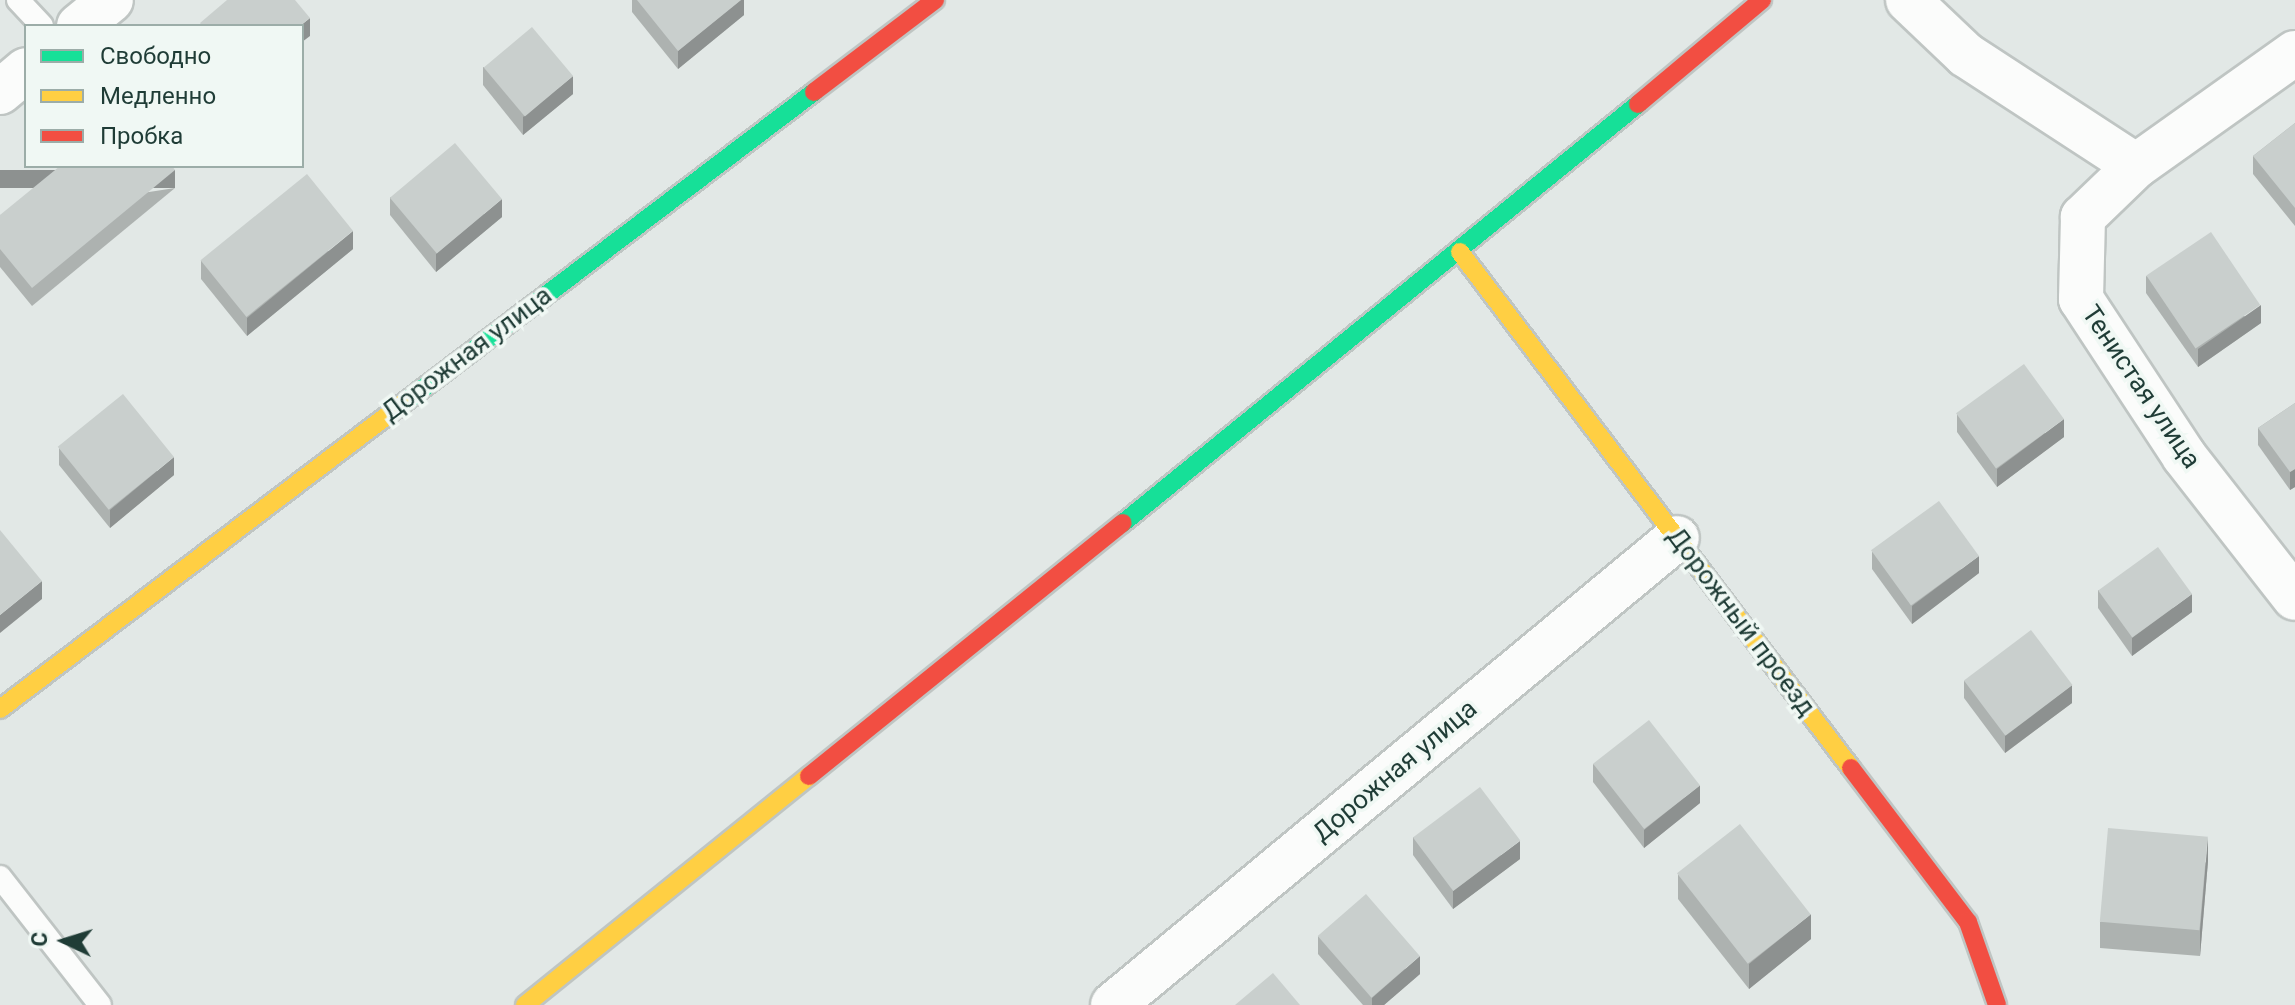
<!DOCTYPE html>
<meta charset="utf-8">
<style>
body{margin:0}
#map{position:relative;width:2295px;height:1005px;overflow:hidden;background:#e2e8e6;font-family:Roboto,sans-serif}
div>[style]{position:absolute}
.roads{filter:drop-shadow(2px 0 #bfc5c3) drop-shadow(-2px 0 #bfc5c3) drop-shadow(0 2px #bfc5c3) drop-shadow(0 -2px #bfc5c3)}
.lane>*{height:22px;margin:-11px;padding:0 11px;transform-origin:11px;border-radius:11px;background:#fbfcfb}
.street>*{height:44px;margin:-22px;padding:0 22px;transform-origin:22px;border-radius:22px;background:#fbfcfb}
.fast>*{height:18px;margin:-9px;padding:0 9px;transform-origin:9px;border-radius:9px;background:#16e098}
.slow>*{height:18px;margin:-9px;padding:0 9px;transform-origin:9px;border-radius:9px;background:#ffcf43}
.jam>*{height:18px;margin:-9px;padding:0 9px;transform-origin:9px;border-radius:9px;background:#f24e42}
.wall>*{inset:0;background:#adb2b0}
.shaded-wall>*{inset:0;background:#8d9190;transform-origin:0 0}
.building>*{inset:0;background:#c9cfcd;transform-origin:0 0}
span{translate:-50% -50%;white-space:nowrap;text-align:center;line-height:1.15;-webkit-text-stroke:7px #f0f8f4;paint-order:stroke}
.street-label{font-size:26px;color:#1f3c36}
.legend{position:absolute;left:24px;top:24px;width:280px;height:144px;box-sizing:border-box;background:#f0f8f4;border:2px solid #9cada8;margin:0;padding:10px 14px;list-style:none;font-size:24px;color:#1f3c36}
.legend li{display:flex;align-items:center;gap:16px;height:40px}
.legend b{width:40px;border:2px solid #9cada8}
.north{position:absolute;left:24px;top:901px;width:80px;height:80px;-webkit-text-stroke:6px #f0f8f4;paint-order:stroke;rotate:274deg;font-size:22px;font-weight:700;line-height:32px;text-align:center;color:#1f3c36}
.north::after{content:'';display:block;margin:auto;width:28px;height:36px;background:#1f3c36;clip-path:polygon(50% 0,100% 100%,50% 72%,0 100%)}
</style>
<div id="map">
<div class="roads">
<div class="lane">
<div style="left:18px;top:0;width:35px;rotate:47deg"></div>
<div style="left:0;top:877px;width:162px;rotate:52deg"></div>
</div>
<div class="street">
<div style="left:1908px;top:0;width:80px;rotate:43.5deg"></div>
<div style="left:1966px;top:55px;width:203px;rotate:33.1deg"></div>
<div style="left:2136px;top:166px;width:195px;rotate:-35.4deg"></div>
<div style="left:79px;top:26px;width:41px;rotate:-39.1deg"></div>
<div style="left:0;top:92px;width:34px;rotate:-40deg"></div>
<div style="left:2136px;top:166px;width:74px;rotate:136.1deg"></div>
<div style="left:2083px;top:217px;width:82px;rotate:91.4deg"></div>
<div style="left:2081px;top:299px;width:188px;rotate:56.7deg"></div>
<div style="left:2184px;top:456px;width:180px;rotate:52deg"></div>
<div style="left:1113px;top:1005px;width:732px;rotate:-39.63deg"></div>
</div>
<div class="fast">
<div style="left:405px;top:402px;width:513px;rotate:-37.16deg"></div>
<div style="left:1123px;top:523px;width:664px;rotate:-39.13deg"></div>
</div>
<div class="slow">
<div style="left:1460px;top:252px;width:647px;rotate:52.85deg"></div>
<div style="left:0;top:709px;width:508px;rotate:-37.16deg"></div>
<div style="left:525px;top:1005px;width:365px;rotate:-38.9deg"></div>
</div>
<div class="jam">
<div style="left:814px;top:92px;width:152px;rotate:-37.2deg"></div>
<div style="left:1638px;top:104px;width:162px;rotate:-40deg"></div>
<div style="left:1851px;top:768px;width:193px;rotate:52.8deg"></div>
<div style="left:1968px;top:922px;width:88px;rotate:70.7deg"></div>
<div style="left:809px;top:776px;width:403px;rotate:-38.9deg"></div>
</div>
</div>
<div class="wall">
<div style="clip-path:polygon(632px 0,744px 0,744px 15px,678px 69px,632px 12px)"></div>
<div style="clip-path:polygon(483px 67px,573px 94px,523px 135px,483px 85px)"></div>
<div style="clip-path:polygon(2295px 123px,2295px 226px,2253px 174px,2253px 156px)"></div>
<div style="clip-path:polygon(175px 188px,32px 306px,0 267px,0 215px)"></div>
<div style="clip-path:polygon(390px 197px,502px 217px,436px 272px,390px 215px)"></div>
<div style="clip-path:polygon(353px 249px,247px 336px,201px 279px,201px 261px)"></div>
<div style="clip-path:polygon(2146px 276px,2261px 323px,2198px 367px,2146px 293px)"></div>
<div style="clip-path:polygon(2295px 403px,2295px 487px,2290px 490px,2258px 445px,2258px 428px)"></div>
<div style="clip-path:polygon(1957px 414px,2064px 437px,1997px 487px,1957px 432px)"></div>
<div style="clip-path:polygon(59px 448px,174px 475px,110px 528px,59px 465px)"></div>
<div style="clip-path:polygon(1872px 552px,1979px 573px,1912px 624px,1872px 569px)"></div>
<div style="clip-path:polygon(2098px 590px,2192px 612px,2132px 656px,2098px 608px)"></div>
<div style="clip-path:polygon(1964px 681px,2072px 703px,2005px 753px,1964px 698px)"></div>
<div style="clip-path:polygon(1593px 764px,1700px 803px,1644px 848px,1593px 782px)"></div>
<div style="clip-path:polygon(1413px 837px,1520px 859px,1453px 909px,1413px 855px)"></div>
<div style="clip-path:polygon(2208px 861px,2200px 956px,2100px 948px,2100px 922px)"></div>
<div style="clip-path:polygon(1678px 874px,1811px 939px,1749px 989px,1678px 899px)"></div>
<div style="clip-path:polygon(1318px 936px,1420px 974px,1384px 1005px,1363px 1005px,1318px 954px)"></div>
</div>
<div class="shaded-wall">
<div style="clip-path:polygon(741px 0,744px 0,744px 15px,678px 69px,678px 51px)"></div>
<div style="clip-path:polygon(310px 18px,310px 36px,302px 42px,302px 26px,300px 26px)"></div>
<div style="clip-path:polygon(573px 76px,573px 94px,523px 135px,523px 117px)"></div>
<div style="left:175px;top:170px;width:18px;height:185px;rotate:90deg"></div>
<div style="clip-path:polygon(502px 199px,502px 217px,436px 272px,436px 254px)"></div>
<div style="clip-path:polygon(353px 231px,353px 249px,247px 336px,247px 318px)"></div>
<div style="clip-path:polygon(2261px 305px,2261px 323px,2198px 367px,2198px 349px)"></div>
<div style="clip-path:polygon(2064px 419px,2064px 437px,1997px 487px,1997px 469px)"></div>
<div style="clip-path:polygon(174px 457px,174px 475px,110px 528px,110px 510px)"></div>
<div style="clip-path:polygon(2295px 469px,2295px 487px,2290px 490px,2290px 472px)"></div>
<div style="clip-path:polygon(1979px 556px,1979px 573px,1912px 624px,1912px 606px)"></div>
<div style="clip-path:polygon(42px 581px,42px 599px,0 633px,0 615px)"></div>
<div style="clip-path:polygon(2192px 594px,2192px 612px,2132px 656px,2132px 638px)"></div>
<div style="clip-path:polygon(2072px 685px,2072px 703px,2005px 753px,2005px 735px)"></div>
<div style="clip-path:polygon(1700px 785px,1700px 803px,1644px 848px,1644px 830px)"></div>
<div style="clip-path:polygon(2208px 836px,2208px 861px,2200px 956px,2200px 931px)"></div>
<div style="clip-path:polygon(1520px 841px,1520px 859px,1453px 909px,1453px 891px)"></div>
<div style="clip-path:polygon(1811px 914px,1811px 939px,1749px 989px,1749px 964px)"></div>
<div style="clip-path:polygon(1420px 956px,1420px 974px,1384px 1005px,1372px 1005px,1372px 998px)"></div>
</div>
<div class="building">
<div style="clip-path:polygon(227px 0,295px 0,310px 18px,300px 26px,202px 26px,200px 23px)"></div>
<div style="clip-path:polygon(637px 0,741px 0,678px 51px)"></div>
<div style="left:532px;top:27px;width:64px;height:63px;rotate:50deg"></div>
<div style="clip-path:polygon(2295px 123px,2295px 208px,2253px 156px)"></div>
<div style="left:455px;top:143px;width:73px;height:85px;rotate:50deg"></div>
<div style="clip-path:polygon(60px 166px,172px 166px,175px 170px,32px 288px,0 249px,0 215px)"></div>
<div style="left:307px;top:174px;width:73px;height:137px;rotate:51deg"></div>
<div style="left:2211px;top:232px;width:88px;height:78px;rotate:56deg"></div>
<div style="left:2024px;top:364px;width:68px;height:84px;rotate:54deg"></div>
<div style="left:123px;top:394px;width:81px;height:84px;rotate:51deg"></div>
<div style="clip-path:polygon(2295px 403px,2295px 469px,2290px 472px,2258px 428px)"></div>
<div style="left:1939px;top:501px;width:68px;height:84px;rotate:54deg"></div>
<div style="clip-path:polygon(0 530px,42px 581px,0 615px)"></div>
<div style="left:2158px;top:547px;width:58px;height:74px;rotate:54deg"></div>
<div style="left:2031px;top:630px;width:69px;height:84px;rotate:53deg"></div>
<div style="left:1649px;top:720px;width:83px;height:71px;rotate:52deg"></div>
<div style="left:1480px;top:787px;width:67px;height:84px;rotate:53deg"></div>
<div style="left:1740px;top:824px;width:115px;height:80px;rotate:52deg"></div>
<div style="left:2108px;top:828px;width:100px;height:94px;rotate:5deg"></div>
<div style="left:1366px;top:894px;width:82px;height:64px;rotate:49deg"></div>
<div style="clip-path:polygon(1273px 973px,1300px 1005px,1235px 1005px)"></div>
</div>
<div class="street-label">
<span style="left:467px;top:354px;rotate:-37deg">Дорожная улица</span>
<span style="left:2141px;top:387px;rotate:56deg">Тенистая улица</span>
<span style="left:1741px;top:622px;rotate:53deg">Дорожный проезд</span>
<span style="left:1395px;top:771px;rotate:-40deg">Дорожная улица</span>
</div>
<ul class="legend">
<li><b style="height:10px;background:#16e098"></b>Свободно</li>
<li><b style="height:10px;background:#ffcf43"></b>Медленно</li>
<li><b style="height:10px;background:#f24e42"></b>Пробка</li>
</ul>
<div class="north">С</div>
</div>
